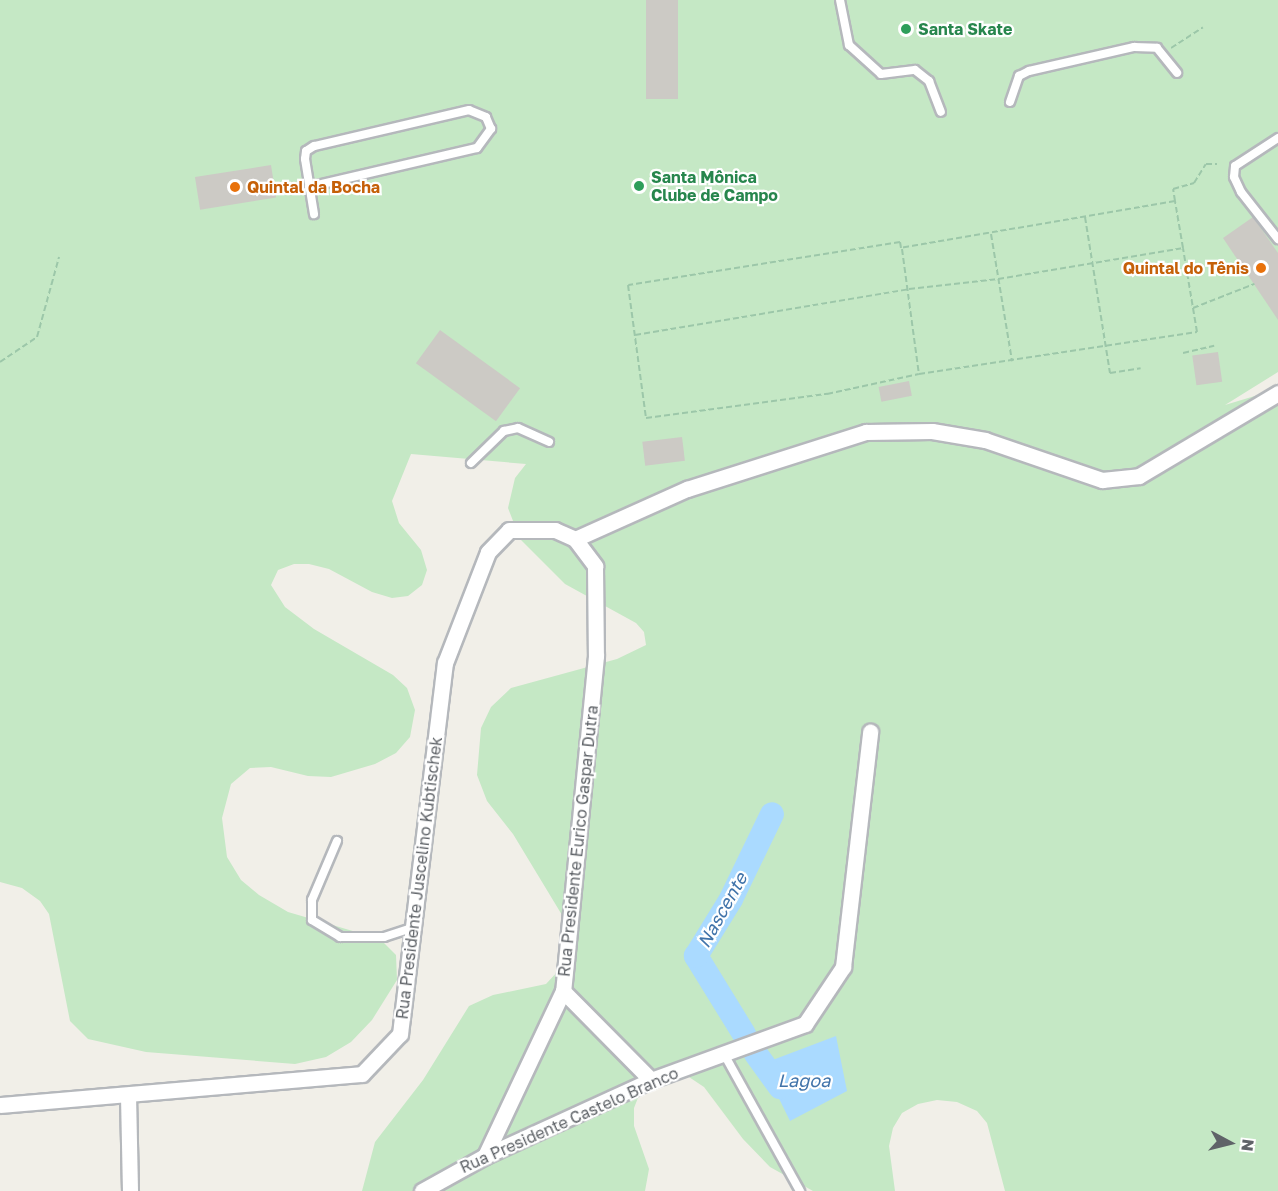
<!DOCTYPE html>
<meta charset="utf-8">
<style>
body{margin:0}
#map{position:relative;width:1278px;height:1191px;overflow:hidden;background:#f1efe8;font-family:"Golos Text",sans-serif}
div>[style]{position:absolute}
.green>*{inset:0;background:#c5e8c5}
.water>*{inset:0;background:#aadaff}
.river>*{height:24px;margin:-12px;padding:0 12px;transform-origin:12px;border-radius:12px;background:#aadaff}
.building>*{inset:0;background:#cccac5;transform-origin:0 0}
.path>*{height:2px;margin-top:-1px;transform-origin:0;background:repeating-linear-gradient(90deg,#9cc7a9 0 6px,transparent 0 9px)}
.roads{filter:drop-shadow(2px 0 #b5b8bc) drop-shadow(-2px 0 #b5b8bc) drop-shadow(0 2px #b5b8bc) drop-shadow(0 -2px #b5b8bc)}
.service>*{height:8px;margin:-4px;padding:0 4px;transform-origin:4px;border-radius:4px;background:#fff}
.minor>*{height:15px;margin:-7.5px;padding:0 7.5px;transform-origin:7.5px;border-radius:7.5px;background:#fff}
.dots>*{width:16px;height:16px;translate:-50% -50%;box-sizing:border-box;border:3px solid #fff;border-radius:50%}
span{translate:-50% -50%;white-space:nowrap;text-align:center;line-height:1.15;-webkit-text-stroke:4.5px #fff;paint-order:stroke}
.leisure-label{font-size:16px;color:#27864d;font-weight:700}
.left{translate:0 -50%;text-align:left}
.food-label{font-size:16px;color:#c56008;font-weight:700}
.right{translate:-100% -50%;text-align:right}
.street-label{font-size:16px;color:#5f6368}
.water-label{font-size:18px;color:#4174aa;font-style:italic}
.north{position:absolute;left:1200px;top:1113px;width:60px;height:60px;-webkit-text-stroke:4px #fff;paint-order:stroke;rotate:97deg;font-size:16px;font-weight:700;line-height:24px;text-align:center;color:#5f6368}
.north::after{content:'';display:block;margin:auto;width:21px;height:27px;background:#5f6368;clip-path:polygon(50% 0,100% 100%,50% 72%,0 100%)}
</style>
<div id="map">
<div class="green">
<div style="clip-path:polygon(0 0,1278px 0,1278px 372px,1225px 405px,1278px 389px,1278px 1191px,1005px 1191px,987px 1123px,977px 1111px,957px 1102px,937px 1100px,918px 1104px,902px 1113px,893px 1128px,889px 1146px,895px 1191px,813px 1191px,770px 1167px,743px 1139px,704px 1087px,689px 1077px,667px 1074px,641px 1090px,634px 1108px,634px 1126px,649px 1169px,645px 1191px,362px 1191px,375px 1142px,423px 1080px,469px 1006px,493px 995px,546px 984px,559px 970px,565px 929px,562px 915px,513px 834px,487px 801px,477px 775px,481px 728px,491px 707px,511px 688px,617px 659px,646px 645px,644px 632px,636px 623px,565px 584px,520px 539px,508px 508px,515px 478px,526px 464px,411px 454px,392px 501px,399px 523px,421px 550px,427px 570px,422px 585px,408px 596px,392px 598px,372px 592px,329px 569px,309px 564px,294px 564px,278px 570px,271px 585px,285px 607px,314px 629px,393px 675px,407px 688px,415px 710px,410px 737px,396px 753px,375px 764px,331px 777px,308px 776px,271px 767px,250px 768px,231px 784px,222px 818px,227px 857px,241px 880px,259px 895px,288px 912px,380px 939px,396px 955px,397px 980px,372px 1020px,351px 1042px,326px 1057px,295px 1064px,146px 1052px,88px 1039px,70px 1021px,49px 914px,40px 901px,22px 888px,0 882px)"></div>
</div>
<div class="water">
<div style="clip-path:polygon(836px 1036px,847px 1091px,790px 1121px,762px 1064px)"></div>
</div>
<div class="river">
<div style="left:744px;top:1034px;width:92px;rotate:-121.6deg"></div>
<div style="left:696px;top:956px;width:67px;rotate:-58.4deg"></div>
<div style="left:731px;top:899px;width:94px;rotate:-64.2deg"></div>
<div style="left:756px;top:1054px;width:41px;rotate:54deg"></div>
</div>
<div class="building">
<div style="left:646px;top:0;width:32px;height:99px"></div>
<div style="left:271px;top:165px;width:33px;height:77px;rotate:81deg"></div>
<div style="clip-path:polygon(1253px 217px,1278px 253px,1278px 320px,1223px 238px)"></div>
<div style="left:440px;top:330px;width:99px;height:41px;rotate:36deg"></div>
<div style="left:1218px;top:352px;width:30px;height:26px;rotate:82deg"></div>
<div style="left:909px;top:381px;width:15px;height:31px;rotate:79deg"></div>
<div style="left:682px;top:437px;width:24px;height:40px;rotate:83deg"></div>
</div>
<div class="path">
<div style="left:1171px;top:48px;width:38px;rotate:-33deg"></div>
<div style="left:1175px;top:201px;width:278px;rotate:170.3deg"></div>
<div style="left:901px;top:248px;width:6px;rotate:-99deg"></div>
<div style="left:900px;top:242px;width:275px;rotate:171deg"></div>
<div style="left:628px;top:285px;width:134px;rotate:82.3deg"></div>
<div style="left:646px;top:418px;width:183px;rotate:-7.6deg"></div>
<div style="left:827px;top:394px;width:94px;rotate:-12.3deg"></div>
<div style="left:919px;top:374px;width:281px;rotate:-8.6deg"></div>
<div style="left:1197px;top:332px;width:85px;rotate:-99.5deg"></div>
<div style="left:1183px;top:248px;width:48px;rotate:-99.7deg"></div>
<div style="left:1175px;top:201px;width:12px;rotate:-99deg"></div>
<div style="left:1173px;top:189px;width:22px;rotate:-16deg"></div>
<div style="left:1194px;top:183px;width:22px;rotate:-58deg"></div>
<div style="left:1206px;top:164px;width:11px"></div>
<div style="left:1085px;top:217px;width:158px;rotate:80.9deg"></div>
<div style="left:1110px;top:373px;width:31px;rotate:-9deg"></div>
<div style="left:991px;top:234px;width:129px;rotate:80.6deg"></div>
<div style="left:902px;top:249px;width:126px;rotate:82.3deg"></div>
<div style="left:1193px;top:308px;width:66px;rotate:-21.5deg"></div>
<div style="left:635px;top:335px;width:278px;rotate:-9.5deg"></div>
<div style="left:909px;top:289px;width:90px;rotate:-6.4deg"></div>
<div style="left:998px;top:279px;width:188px;rotate:-9.5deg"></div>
<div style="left:1183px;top:353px;width:32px;rotate:-13deg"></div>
<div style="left:0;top:362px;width:45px;rotate:-34deg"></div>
<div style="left:37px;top:337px;width:83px;rotate:-74.6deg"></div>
</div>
<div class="roads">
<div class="service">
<div style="left:840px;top:0;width:46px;rotate:78.7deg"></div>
<div style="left:849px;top:45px;width:43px;rotate:42.2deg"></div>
<div style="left:881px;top:74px;width:34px;rotate:-7deg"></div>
<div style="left:915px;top:70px;width:18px;rotate:38deg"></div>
<div style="left:929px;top:81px;width:33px;rotate:69deg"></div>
<div style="left:1010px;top:102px;width:28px;rotate:-71deg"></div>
<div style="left:1019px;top:76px;width:11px;rotate:-27deg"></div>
<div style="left:1029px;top:71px;width:108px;rotate:-12.9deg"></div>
<div style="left:1134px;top:47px;width:23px;rotate:2deg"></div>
<div style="left:1157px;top:48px;width:32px;rotate:51deg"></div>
<div style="left:1278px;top:138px;width:51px;rotate:146.9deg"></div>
<div style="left:1235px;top:166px;width:11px;rotate:95deg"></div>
<div style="left:1234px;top:177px;width:17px;rotate:65deg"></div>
<div style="left:1241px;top:192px;width:60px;rotate:51.8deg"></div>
<div style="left:309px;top:187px;width:172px;rotate:-13.1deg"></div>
<div style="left:477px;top:148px;width:24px;rotate:-54deg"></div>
<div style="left:491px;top:129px;width:13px;rotate:-113deg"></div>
<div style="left:486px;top:117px;width:18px;rotate:-158deg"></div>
<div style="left:469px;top:110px;width:159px;rotate:166.9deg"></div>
<div style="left:314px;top:146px;width:9px;rotate:148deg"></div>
<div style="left:306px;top:151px;width:8px;rotate:97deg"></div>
<div style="left:305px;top:159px;width:56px;rotate:80.7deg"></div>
<div style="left:471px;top:463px;width:46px;rotate:-44.1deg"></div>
<div style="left:504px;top:431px;width:14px;rotate:-12deg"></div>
<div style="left:518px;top:428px;width:34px;rotate:24deg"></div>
<div style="left:337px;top:841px;width:64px;rotate:113deg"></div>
<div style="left:312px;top:900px;width:20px;rotate:90deg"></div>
<div style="left:312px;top:920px;width:33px;rotate:31deg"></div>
<div style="left:340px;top:937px;width:44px"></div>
<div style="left:384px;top:937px;width:29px;rotate:-18deg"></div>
<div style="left:724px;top:1054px;width:157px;rotate:61deg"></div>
</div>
<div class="minor">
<div style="left:575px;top:539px;width:123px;rotate:-24.1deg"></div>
<div style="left:687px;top:489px;width:188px;rotate:-17.7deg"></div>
<div style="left:866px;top:432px;width:66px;rotate:-0.9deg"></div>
<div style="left:932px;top:431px;width:54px;rotate:9.6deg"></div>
<div style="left:985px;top:440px;width:124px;rotate:18.9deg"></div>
<div style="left:1102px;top:480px;width:37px;rotate:-6deg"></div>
<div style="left:1139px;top:476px;width:162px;rotate:-30.8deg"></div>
<div style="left:128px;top:1095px;width:96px;rotate:88.8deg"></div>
<div style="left:0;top:1105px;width:363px;rotate:-4.9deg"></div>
<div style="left:362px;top:1074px;width:55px;rotate:-46.5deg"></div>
<div style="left:400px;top:1034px;width:374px;rotate:-83.1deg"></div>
<div style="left:445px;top:663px;width:119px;rotate:-68.8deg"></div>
<div style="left:488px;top:552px;width:30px;rotate:-46deg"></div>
<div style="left:509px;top:530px;width:46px"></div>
<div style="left:555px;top:530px;width:22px;rotate:24deg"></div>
<div style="left:575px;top:539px;width:34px;rotate:53deg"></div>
<div style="left:595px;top:566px;width:90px;rotate:89.4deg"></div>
<div style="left:596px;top:656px;width:337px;rotate:95.6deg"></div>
<div style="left:563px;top:991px;width:125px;rotate:45.3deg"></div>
<div style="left:485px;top:1156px;width:183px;rotate:-64.7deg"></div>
<div style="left:422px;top:1191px;width:72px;rotate:-29.1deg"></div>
<div style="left:485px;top:1156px;width:183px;rotate:-24.6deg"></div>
<div style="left:651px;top:1080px;width:164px;rotate:-20deg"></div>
<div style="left:805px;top:1024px;width:69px;rotate:-56.3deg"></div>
<div style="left:843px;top:967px;width:237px;rotate:-83.4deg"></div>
</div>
</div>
<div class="dots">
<div style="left:906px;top:29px;background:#2e9e5b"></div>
<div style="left:639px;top:186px;background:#2e9e5b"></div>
<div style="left:235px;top:187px;background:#e8710a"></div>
<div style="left:1261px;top:268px;background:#e8710a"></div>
</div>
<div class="leisure-label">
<span class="left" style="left:918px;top:29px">Santa Skate</span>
<span class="left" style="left:651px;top:186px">Santa Mônica<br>Clube de Campo</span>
</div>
<div class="food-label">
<span class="left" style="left:247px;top:187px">Quintal da Bocha</span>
<span class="right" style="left:1249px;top:268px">Quintal do Tênis</span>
</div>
<div class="street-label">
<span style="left:578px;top:841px;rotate:-84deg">Rua Presidente Eurico Gaspar Dutra</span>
<span style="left:419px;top:878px;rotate:-83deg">Rua Presidente Juscelino Kubtischek</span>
<span style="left:569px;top:1120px;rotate:-24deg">Rua Presidente Castelo Branco</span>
</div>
<div class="water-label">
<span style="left:722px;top:910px;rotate:-61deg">Nascente</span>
<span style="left:804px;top:1080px">Lagoa</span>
</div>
<div class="north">N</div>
</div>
